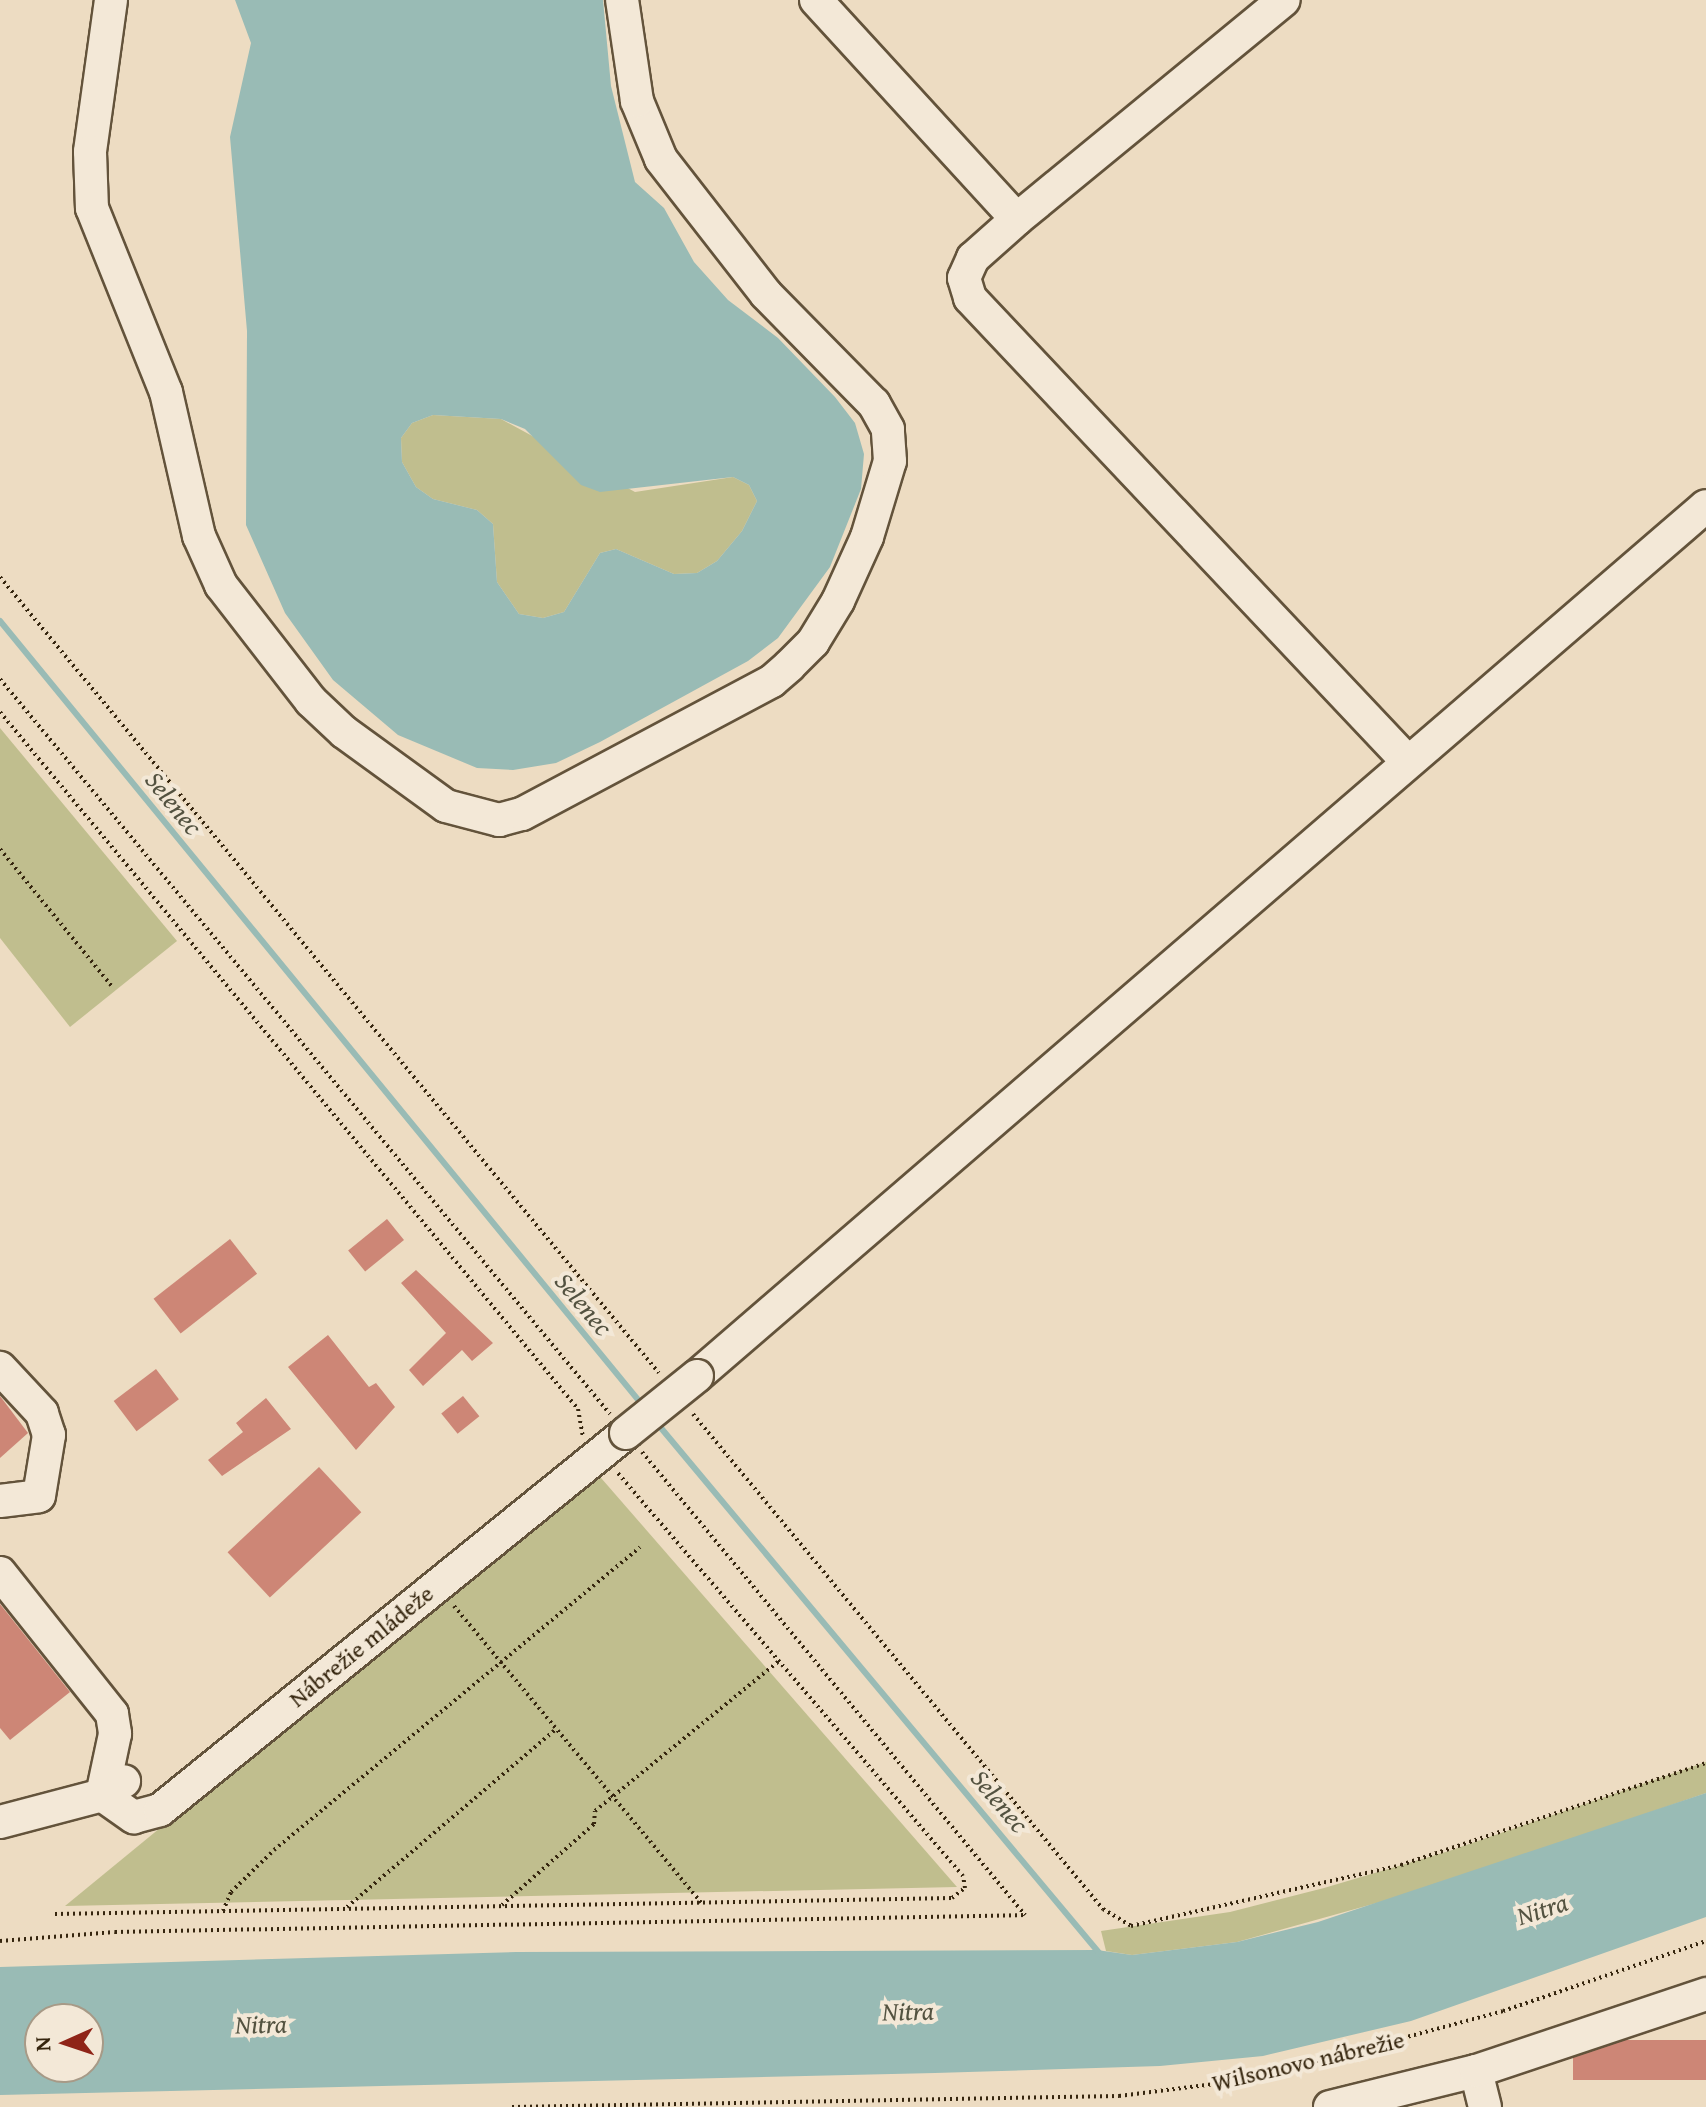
<!DOCTYPE html>
<meta charset="utf-8">
<style>
body{margin:0}
#map{position:relative;width:1706px;height:2107px;overflow:hidden;background:#eddcc2;font-family:"Gentium Book Plus",serif}
div>[style]{position:absolute}
.green>*{inset:0;background:#c0be8e}
.water>*{inset:0;background:#99bbb5}
.stream>*{height:6px;margin:-3px;padding:0 3px;transform-origin:3px;border-radius:3px;background:#99bbb5}
.building>*{inset:0;background:#cd8676;transform-origin:0 0}
.path>*{height:4px;margin-top:-2px;transform-origin:0;background:repeating-linear-gradient(90deg,#35250e 0 2px,transparent 0 6px)}
.roads{filter:drop-shadow(2px 0 #63533b) drop-shadow(-2px 0 #63533b) drop-shadow(0 2px #63533b) drop-shadow(0 -2px #63533b)}
.minor>*{height:32px;margin:-16px;padding:0 16px;transform-origin:16px;border-radius:16px;background:#f3e8d7}
.bridges{filter:drop-shadow(2px 0 #63533b) drop-shadow(-2px 0 #63533b) drop-shadow(0 2px #63533b) drop-shadow(0 -2px #63533b)}
.minor-bridge>*{height:32px;margin:-16px;padding:0 16px;transform-origin:16px;border-radius:16px;background:#f3e8d7}
span{translate:-50% -50%;white-space:nowrap;text-align:center;line-height:1.15;-webkit-text-stroke:8px #f3e8d7;paint-order:stroke}
.street-label{font-size:24px;color:#35250e}
.water-label{font-size:26px;color:#535240;font-style:italic}
.north{position:absolute;left:24px;top:2003px;width:80px;height:80px;box-sizing:border-box;background:#f3e8d7;border:2px solid #a79a87;border-radius:50%;rotate:267deg;font-size:22px;font-weight:700;line-height:32px;text-align:center;color:#35250e}
.north::after{content:'';display:block;margin:auto;width:28px;height:36px;background:#8f2418;clip-path:polygon(50% 0,100% 100%,50% 72%,0 100%)}
</style>
<div id="map">
<div class="green">
<div style="clip-path:polygon(433px 415px,501px 419px,635px 492px,733px 477px,749px 485px,757px 501px,742px 531px,717px 561px,697px 573px,674px 574px,616px 549px,600px 553px,564px 612px,543px 618px,519px 614px,497px 582px,493px 524px,477px 510px,433px 499px,416px 487px,402px 462px,401px 438px,412px 423px)"></div>
<div style="clip-path:polygon(0 728px,177px 941px,70px 1027px,0 938px)"></div>
<div style="clip-path:polygon(595px 1471px,957px 1887px,65px 1906px)"></div>
<div style="clip-path:polygon(1706px 1762px,1706px 1793px,1434px 1887px,1237px 1942px,1132px 1955px,1106px 1951px,1101px 1931px,1230px 1912px,1324px 1888px,1449px 1851px)"></div>
</div>
<div class="water">
<div style="clip-path:polygon(evenodd,235px 0,603px 0,611px 86px,635px 182px,664px 208px,694px 262px,728px 300px,778px 338px,835px 397px,855px 423px,864px 454px,861px 489px,830px 567px,778px 638px,748px 661px,600px 742px,556px 763px,513px 770px,477px 768px,398px 735px,333px 680px,285px 613px,246px 525px,247px 331px,230px 137px,251px 43px,235px 0,433px 415px,501px 419px,525px 429px,581px 485px,600px 492px,733px 477px,749px 485px,757px 501px,742px 531px,717px 561px,697px 573px,674px 574px,616px 549px,600px 553px,564px 612px,543px 618px,519px 614px,497px 582px,493px 524px,477px 510px,433px 499px,416px 487px,402px 462px,401px 438px,412px 423px,433px 415px)"></div>
<div style="clip-path:polygon(evenodd,1706px 1793px,1706px 1917px,1411px 2021px,1263px 2056px,1160px 2066px,935px 2073px,0 2095px,0 1967px,516px 1952px,1097px 1950px,1132px 1955px,1237px 1942px,1318px 1922px,1706px 1793px,88px 2019px,88px 2067px,40px 2067px,40px 2019px,88px 2019px)"></div>
</div>
<div class="stream">
<div style="left:0;top:621px;width:1016px;rotate:50.67deg"></div>
<div style="left:656px;top:1422px;width:693px;rotate:50.15deg"></div>
</div>
<div class="building">
<div style="left:387px;top:1219px;width:27px;height:50px;rotate:51deg"></div>
<div style="left:230px;top:1239px;width:44px;height:97px;rotate:52deg"></div>
<div style="clip-path:polygon(416px 1270px,493px 1343px,472px 1361px,462px 1350px,423px 1386px,409px 1370px,446px 1333px,401px 1283px)"></div>
<div style="clip-path:polygon(328px 1335px,369px 1387px,376px 1383px,395px 1407px,356px 1450px,288px 1367px)"></div>
<div style="left:156px;top:1369px;width:38px;height:53px;rotate:53deg"></div>
<div style="clip-path:polygon(0 1396px,28px 1433px,0 1458px)"></div>
<div style="left:463px;top:1396px;width:26px;height:28px;rotate:51deg"></div>
<div style="clip-path:polygon(266px 1398px,291px 1429px,222px 1476px,208px 1460px,243px 1432px,236px 1423px)"></div>
<div style="left:319px;top:1467px;width:62px;height:125px;rotate:47deg"></div>
<div style="clip-path:polygon(0 1604px,70px 1692px,10px 1740px,0 1728px)"></div>
<div style="left:1706px;top:2040px;width:40px;height:133px;rotate:90deg"></div>
</div>
<div class="path">
<div style="left:0;top:577px;width:1033px;rotate:50.38deg"></div>
<div style="left:0;top:679px;width:955px;rotate:50.31deg"></div>
<div style="left:0;top:712px;width:905px;rotate:50.33deg"></div>
<div style="left:578px;top:1409px;width:27px;rotate:80deg"></div>
<div style="left:0;top:849px;width:176px;rotate:50.8deg"></div>
<div style="left:693px;top:1414px;width:643px;rotate:50.37deg"></div>
<div style="left:1103px;top:1909px;width:33px;rotate:31deg"></div>
<div style="left:1131px;top:1926px;width:277px;rotate:-12.7deg"></div>
<div style="left:1401px;top:1865px;width:322px;rotate:-18.5deg"></div>
<div style="left:642px;top:1452px;width:601px;rotate:50.4deg"></div>
<div style="left:454px;top:1606px;width:386px;rotate:50.2deg"></div>
<div style="left:502px;top:1905px;width:123px;rotate:-41.4deg"></div>
<div style="left:594px;top:1824px;width:13px;rotate:-86deg"></div>
<div style="left:595px;top:1811px;width:237px;rotate:-39.2deg"></div>
<div style="left:347px;top:1907px;width:275px;rotate:-40.4deg"></div>
<div style="left:223px;top:1911px;width:21px;rotate:-67deg"></div>
<div style="left:231px;top:1892px;width:60px;rotate:-44.3deg"></div>
<div style="left:274px;top:1850px;width:475px;rotate:-39.6deg"></div>
<div style="left:55px;top:1914px;width:897px;rotate:-1.02deg"></div>
<div style="left:952px;top:1898px;width:16px;rotate:-38deg"></div>
<div style="left:965px;top:1888px;width:12px;rotate:-99deg"></div>
<div style="left:963px;top:1876px;width:532px;rotate:-130.58deg"></div>
<div style="left:0;top:1941px;width:115px;rotate:-4.5deg"></div>
<div style="left:115px;top:1932px;width:910px;rotate:-1.07deg"></div>
<div style="left:512px;top:2107px;width:607px;rotate:-1.04deg"></div>
<div style="left:1119px;top:2096px;width:128px;rotate:-7.2deg"></div>
<div style="left:1246px;top:2080px;width:266px;rotate:-15deg"></div>
<div style="left:1503px;top:2011px;width:215px;rotate:-19deg"></div>
</div>
<div class="roads">
<div class="minor">
<div style="left:111px;top:0;width:153px;rotate:97.9deg"></div>
<div style="left:90px;top:152px;width:56px;rotate:88deg"></div>
<div style="left:92px;top:208px;width:198px;rotate:68.1deg"></div>
<div style="left:166px;top:392px;width:148px;rotate:77.1deg"></div>
<div style="left:199px;top:536px;width:54px;rotate:65.8deg"></div>
<div style="left:221px;top:585px;width:147px;rotate:52.2deg"></div>
<div style="left:311px;top:701px;width:45px;rotate:43.2deg"></div>
<div style="left:344px;top:732px;width:126px;rotate:36deg"></div>
<div style="left:446px;top:806px;width:55px;rotate:14.8deg"></div>
<div style="left:499px;top:820px;width:24px;rotate:-15deg"></div>
<div style="left:522px;top:814px;width:283px;rotate:-28deg"></div>
<div style="left:772px;top:681px;width:23px;rotate:-41deg"></div>
<div style="left:789px;top:666px;width:34px;rotate:-45deg"></div>
<div style="left:813px;top:642px;width:48px;rotate:-58.6deg"></div>
<div style="left:838px;top:601px;width:70px;rotate:-65.6deg"></div>
<div style="left:867px;top:537px;width:79px;rotate:-73.2deg"></div>
<div style="left:890px;top:461px;width:32px;rotate:-94deg"></div>
<div style="left:888px;top:429px;width:29px;rotate:-119deg"></div>
<div style="left:874px;top:404px;width:154px;rotate:-134.5deg"></div>
<div style="left:766px;top:294px;width:171px;rotate:-127.9deg"></div>
<div style="left:661px;top:159px;width:63px;rotate:-112.5deg"></div>
<div style="left:637px;top:101px;width:102px;rotate:-98.4deg"></div>
<div style="left:816px;top:0;width:297px;rotate:47.5deg"></div>
<div style="left:1017px;top:219px;width:345px;rotate:-39.4deg"></div>
<div style="left:1017px;top:219px;width:59px;rotate:138.4deg"></div>
<div style="left:973px;top:258px;width:22px;rotate:114deg"></div>
<div style="left:964px;top:278px;width:21px;rotate:73deg"></div>
<div style="left:970px;top:298px;width:637px;rotate:46.65deg"></div>
<div style="left:697px;top:1376px;width:1332px;rotate:-40.77deg"></div>
<div style="left:0;top:1501px;width:39px;rotate:-7deg"></div>
<div style="left:39px;top:1496px;width:62px;rotate:-80.7deg"></div>
<div style="left:49px;top:1435px;width:23px;rotate:-108deg"></div>
<div style="left:42px;top:1413px;width:62px;rotate:-133deg"></div>
<div style="left:0;top:1573px;width:180px;rotate:51.5deg"></div>
<div style="left:112px;top:1714px;width:20px;rotate:81deg"></div>
<div style="left:115px;top:1734px;width:62px;rotate:102deg"></div>
<div style="left:102px;top:1795px;width:26px;rotate:-32deg"></div>
<div style="left:0;top:1822px;width:106px;rotate:-14.8deg"></div>
<div style="left:102px;top:1795px;width:39px;rotate:35deg"></div>
<div style="left:134px;top:1817px;width:27px;rotate:-15deg"></div>
<div style="left:160px;top:1810px;width:599px;rotate:-38.97deg"></div>
<div style="left:1476px;top:2071px;width:37px;rotate:76deg"></div>
<div style="left:1330px;top:2107px;width:150px;rotate:-13.9deg"></div>
<div style="left:1476px;top:2071px;width:243px;rotate:-18.5deg"></div>
</div>
</div>
<div class="bridges">
<div class="minor-bridge">
<div style="left:626px;top:1433px;width:91px;rotate:-38.8deg"></div>
</div>
</div>
<div class="street-label">
<span style="left:361px;top:1646px;rotate:-39deg">Nábrežie mládeže</span>
<span style="left:1308px;top:2061px;rotate:-13deg">Wilsonovo nábrežie</span>
</div>
<div class="water-label">
<span style="left:174px;top:803px;rotate:51deg">Selenec</span>
<span style="left:584px;top:1304px;rotate:50deg">Selenec</span>
<span style="left:1000px;top:1801px;rotate:50deg">Selenec</span>
<span style="left:1542px;top:1909px;rotate:-18deg">Nitra</span>
<span style="left:908px;top:2011px;rotate:-1deg">Nitra</span>
<span style="left:261px;top:2024px;rotate:-1deg">Nitra</span>
</div>
<div class="north">N</div>
</div>
